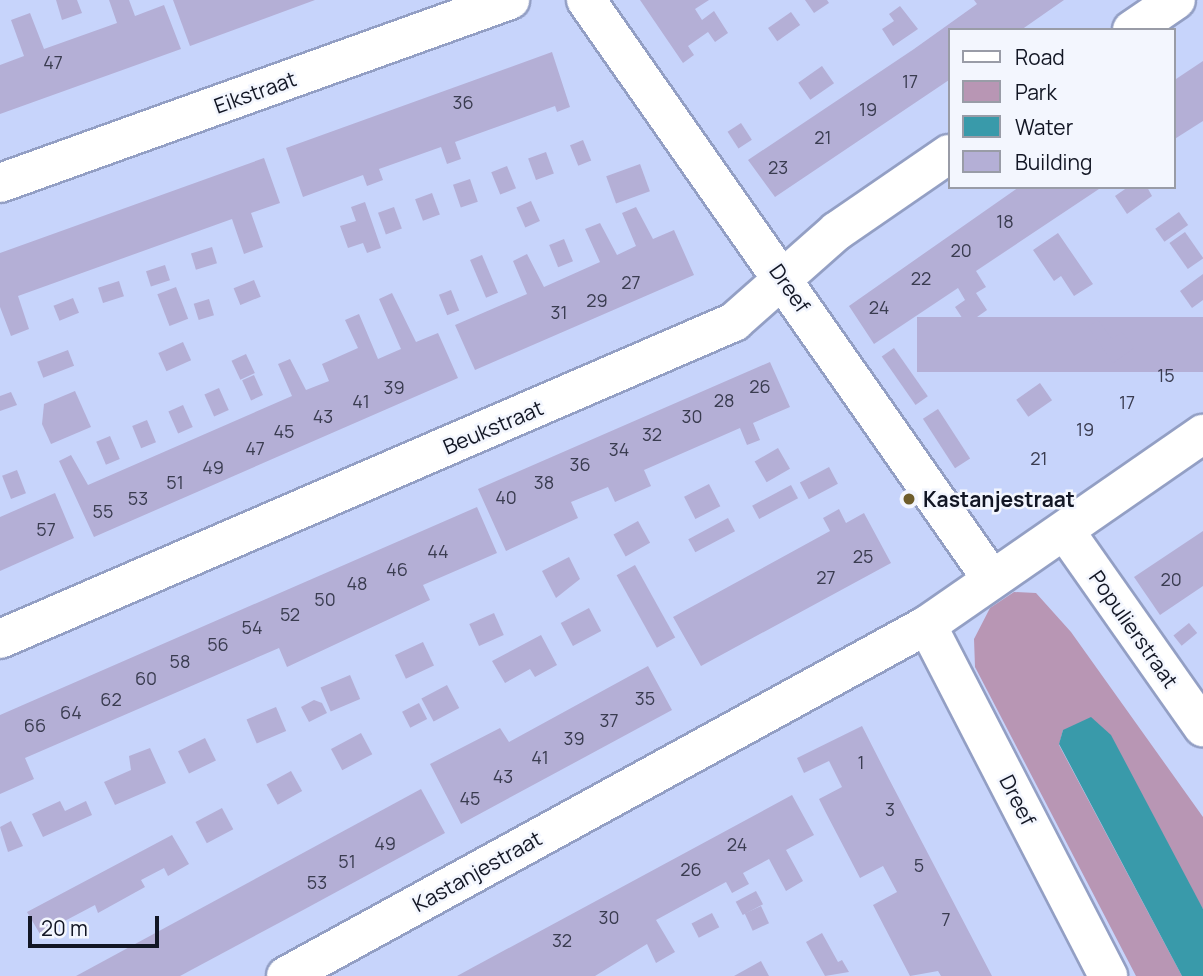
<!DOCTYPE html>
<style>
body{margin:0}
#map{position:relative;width:1203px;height:976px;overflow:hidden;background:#c7d4fb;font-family:Manrope,sans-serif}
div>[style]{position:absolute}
.green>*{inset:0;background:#b896b4}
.water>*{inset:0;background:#399aaa}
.building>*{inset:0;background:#b4afd6;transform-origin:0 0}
.roads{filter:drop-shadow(2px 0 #939fc4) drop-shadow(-2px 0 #939fc4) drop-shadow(0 2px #939fc4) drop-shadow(0 -2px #939fc4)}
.minor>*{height:38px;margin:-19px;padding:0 19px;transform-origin:19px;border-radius:19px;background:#fff}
.dots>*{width:19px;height:19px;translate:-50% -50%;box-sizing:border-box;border:4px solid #f3f6fe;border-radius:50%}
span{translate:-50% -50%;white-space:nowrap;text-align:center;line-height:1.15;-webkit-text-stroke:5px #f3f6fe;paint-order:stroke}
.number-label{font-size:18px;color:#3a3c50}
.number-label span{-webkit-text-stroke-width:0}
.street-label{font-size:21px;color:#121624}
.poi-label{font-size:21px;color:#121624;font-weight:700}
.left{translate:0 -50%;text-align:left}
.legend{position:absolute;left:948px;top:28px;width:228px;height:161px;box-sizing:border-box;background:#f3f6fe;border:2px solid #999ca7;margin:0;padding:9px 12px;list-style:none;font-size:21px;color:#121624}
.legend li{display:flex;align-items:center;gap:14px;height:35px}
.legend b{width:35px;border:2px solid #999ca7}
.scale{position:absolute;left:28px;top:916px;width:131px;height:32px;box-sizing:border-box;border:4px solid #121624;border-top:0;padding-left:9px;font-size:21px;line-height:24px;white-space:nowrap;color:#121624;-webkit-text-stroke:5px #f3f6fe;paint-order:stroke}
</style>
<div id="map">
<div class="green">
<div style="clip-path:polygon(1014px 592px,1036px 593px,1071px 632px,1203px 817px,1203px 909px,1063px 730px,1059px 745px,1182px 976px,1136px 976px,975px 667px,974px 639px,990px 608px)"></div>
</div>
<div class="water">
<div style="clip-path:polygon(1091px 717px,1111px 735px,1203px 909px,1203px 976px,1182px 976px,1059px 744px,1063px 730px)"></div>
</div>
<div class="building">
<div style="clip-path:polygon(56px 0,77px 0,82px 13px,62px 20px)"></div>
<div style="clip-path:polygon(109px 0,129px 0,135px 16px,164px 5px,181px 49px,0 114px,0 65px,24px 56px,11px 20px,30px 13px,44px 49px,117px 23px)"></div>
<div style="clip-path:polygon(173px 0,315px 0,190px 46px)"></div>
<div style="clip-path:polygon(640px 0,709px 0,695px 9px,702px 20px,714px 11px,728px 33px,715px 42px,708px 32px,688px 46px,694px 55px,683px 63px)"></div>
<div style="clip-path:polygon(805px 0,827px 0,829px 3px,814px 13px)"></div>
<div style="clip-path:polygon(974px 0,1064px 0,1021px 30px,949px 30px,949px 80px,775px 197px,748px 160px,914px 49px,977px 4px)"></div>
<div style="clip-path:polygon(900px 6px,918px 29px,893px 46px,882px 29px,894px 21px,889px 14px)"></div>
<div style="left:791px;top:12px;width:16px;height:28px;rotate:55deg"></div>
<div style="clip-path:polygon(552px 52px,570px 107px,557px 112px,555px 106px,455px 142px,461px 159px,447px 164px,441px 147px,379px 169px,383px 180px,367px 186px,363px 175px,303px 197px,286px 148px)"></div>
<div style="clip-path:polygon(1203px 61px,1203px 121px,1173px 140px,1173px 81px)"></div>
<div style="left:822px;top:66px;width:21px;height:29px;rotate:55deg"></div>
<div style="left:741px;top:123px;width:20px;height:16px;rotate:57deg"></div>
<div style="left:583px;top:140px;width:22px;height:14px;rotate:68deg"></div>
<div style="left:546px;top:152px;width:23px;height:19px;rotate:70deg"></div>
<div style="clip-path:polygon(264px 158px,280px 203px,251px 213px,263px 247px,244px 254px,232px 219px,18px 296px,29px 329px,11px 336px,0 307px,0 253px)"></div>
<div style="left:640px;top:164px;width:29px;height:36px;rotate:70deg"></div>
<div style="left:507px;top:166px;width:24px;height:17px;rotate:68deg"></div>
<div style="left:470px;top:179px;width:24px;height:18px;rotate:71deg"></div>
<div style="clip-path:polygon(1019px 187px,1102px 187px,976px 271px,986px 287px,976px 293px,987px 310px,977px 317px,989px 335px,1002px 326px,1011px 339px,987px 356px,955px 307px,965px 300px,958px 288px,874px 344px,849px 306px)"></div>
<div style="clip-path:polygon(1128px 187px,1147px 187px,1152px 196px,1127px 214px,1115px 196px)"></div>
<div style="left:432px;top:193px;width:23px;height:18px;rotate:70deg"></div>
<div style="left:531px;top:201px;width:22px;height:16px;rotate:66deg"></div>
<div style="clip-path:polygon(365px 202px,381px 248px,367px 253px,363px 243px,348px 248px,340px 226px,356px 221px,351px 207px)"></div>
<div style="left:394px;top:207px;width:23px;height:17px;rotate:70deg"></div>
<div style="clip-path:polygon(636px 207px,653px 239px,674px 230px,694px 275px,475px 370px,455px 325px,527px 294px,513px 261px,527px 254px,544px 287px,600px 262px,585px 229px,600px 223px,617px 255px,636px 246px,622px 213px)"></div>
<div style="left:1179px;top:212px;width:16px;height:29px;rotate:55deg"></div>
<div style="left:1185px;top:232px;width:32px;height:19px;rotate:55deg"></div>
<div style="clip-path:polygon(1058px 233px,1093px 284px,1074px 296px,1061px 276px,1054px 281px,1033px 250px)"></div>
<div style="left:564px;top:239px;width:24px;height:16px;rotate:68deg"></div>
<div style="left:212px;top:247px;width:17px;height:22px;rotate:73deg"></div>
<div style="left:482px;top:255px;width:41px;height:13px;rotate:67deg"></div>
<div style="left:165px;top:265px;width:16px;height:20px;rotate:72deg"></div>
<div style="clip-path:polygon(1203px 274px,1203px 300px,1192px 308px,1180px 291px)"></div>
<div style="left:254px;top:280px;width:18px;height:22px;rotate:68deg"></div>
<div style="left:119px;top:281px;width:16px;height:22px;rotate:72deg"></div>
<div style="left:176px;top:287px;width:34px;height:20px;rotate:69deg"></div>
<div style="left:451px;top:290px;width:22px;height:13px;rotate:68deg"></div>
<div style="clip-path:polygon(392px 293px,416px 342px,438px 333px,458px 378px,94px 537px,59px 461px,71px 455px,88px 485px,292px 396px,278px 364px,290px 359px,306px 390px,329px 381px,322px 364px,358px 348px,345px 320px,359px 314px,378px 359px,401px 349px,379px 299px)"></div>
<div style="left:73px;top:298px;width:16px;height:21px;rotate:68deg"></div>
<div style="left:209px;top:299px;width:17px;height:16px;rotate:73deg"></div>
<div style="left:1203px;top:317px;width:55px;height:286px;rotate:90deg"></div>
<div style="clip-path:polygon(1098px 320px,1112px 339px,1122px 332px,1134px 348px,1113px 363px,1088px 327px)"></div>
<div style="left:183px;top:342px;width:20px;height:27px;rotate:66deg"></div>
<div style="left:894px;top:348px;width:59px;height:15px;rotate:55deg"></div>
<div style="left:68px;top:350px;width:17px;height:33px;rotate:69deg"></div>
<div style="left:246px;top:354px;width:21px;height:16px;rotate:65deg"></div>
<div style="clip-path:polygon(770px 362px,790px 407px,753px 423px,760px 440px,747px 445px,740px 428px,644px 470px,651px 486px,615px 502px,608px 487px,571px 502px,578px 518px,506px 551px,478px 489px)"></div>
<div style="left:254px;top:375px;width:22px;height:13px;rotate:66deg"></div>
<div style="left:1040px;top:383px;width:21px;height:29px;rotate:55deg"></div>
<div style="left:219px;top:388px;width:24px;height:16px;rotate:66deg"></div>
<div style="clip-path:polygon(75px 391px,91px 427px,51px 444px,42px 424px,44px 404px)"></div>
<div style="clip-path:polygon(11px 392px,17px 405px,0 411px,0 396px)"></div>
<div style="left:183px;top:405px;width:24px;height:16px;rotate:66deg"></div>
<div style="left:938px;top:409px;width:59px;height:18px;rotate:57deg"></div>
<div style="left:147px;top:420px;width:24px;height:16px;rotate:68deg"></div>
<div style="left:110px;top:436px;width:25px;height:15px;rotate:67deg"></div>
<div style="left:778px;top:448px;width:24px;height:27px;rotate:60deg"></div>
<div style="left:829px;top:467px;width:19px;height:33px;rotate:62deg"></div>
<div style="left:17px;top:470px;width:25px;height:16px;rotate:69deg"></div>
<div style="left:709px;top:484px;width:25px;height:28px;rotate:63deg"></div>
<div style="left:791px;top:485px;width:15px;height:44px;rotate:62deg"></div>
<div style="clip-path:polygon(55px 493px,74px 538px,0 571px,0 517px)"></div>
<div style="clip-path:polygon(477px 507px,497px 553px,423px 585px,430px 600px,287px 667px,279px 648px,25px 758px,34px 779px,0 794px,0 715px)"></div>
<div style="clip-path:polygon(839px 509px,846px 523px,864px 513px,891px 563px,701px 666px,673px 617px,830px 531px,823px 518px)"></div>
<div style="left:728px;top:518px;width:15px;height:45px;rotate:62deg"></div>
<div style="left:638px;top:521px;width:25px;height:28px;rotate:61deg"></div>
<div style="clip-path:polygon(1203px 531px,1203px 586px,1160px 615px,1134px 577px)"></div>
<div style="clip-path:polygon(569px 557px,580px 579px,556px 598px,542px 571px)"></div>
<div style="left:635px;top:565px;width:83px;height:21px;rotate:61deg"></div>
<div style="left:589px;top:608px;width:26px;height:32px;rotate:62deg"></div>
<div style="left:494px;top:613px;width:24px;height:27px;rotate:66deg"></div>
<div style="left:1189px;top:623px;width:13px;height:20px;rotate:51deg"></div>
<div style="clip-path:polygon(541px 635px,557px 665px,535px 677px,530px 669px,505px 683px,492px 661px)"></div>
<div style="left:423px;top:642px;width:26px;height:31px;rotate:65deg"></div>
<div style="clip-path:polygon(648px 666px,672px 710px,461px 824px,430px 764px,500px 728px,509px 742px)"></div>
<div style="left:350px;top:675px;width:26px;height:32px;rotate:67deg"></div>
<div style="left:447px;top:685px;width:26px;height:29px;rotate:62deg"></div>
<div style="clip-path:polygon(314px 700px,322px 703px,327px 713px,309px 722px,301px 707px)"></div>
<div style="left:419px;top:703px;width:18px;height:19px;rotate:63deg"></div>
<div style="left:276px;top:707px;width:26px;height:32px;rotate:67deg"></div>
<div style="clip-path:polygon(862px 726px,889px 779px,992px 976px,941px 976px,938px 971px,910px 976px,873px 905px,897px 892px,883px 866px,860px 878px,826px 813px,819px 799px,842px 787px,829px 761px,804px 773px,797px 758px)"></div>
<div style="left:361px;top:733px;width:24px;height:34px;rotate:62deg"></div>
<div style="left:205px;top:738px;width:25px;height:30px;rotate:64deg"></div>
<div style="clip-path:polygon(150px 748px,166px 783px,115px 805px,104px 782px,131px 770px,129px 756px)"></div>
<div style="left:291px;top:771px;width:23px;height:28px;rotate:61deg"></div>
<div style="clip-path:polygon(421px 789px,445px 833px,305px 909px,180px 976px,76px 976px)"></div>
<div style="clip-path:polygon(792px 795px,814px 835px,786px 850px,803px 881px,786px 891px,769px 859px,743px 873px,749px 884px,732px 893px,726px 882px,656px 920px,675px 952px,656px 963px,647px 944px,595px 976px,457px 976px)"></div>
<div style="clip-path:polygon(60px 801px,65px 811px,86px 801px,92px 815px,43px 837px,32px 814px)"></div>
<div style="left:222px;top:808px;width:24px;height:30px;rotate:62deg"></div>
<div style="clip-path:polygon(11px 821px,23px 846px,8px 852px,0 827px)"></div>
<div style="clip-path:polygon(172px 835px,189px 864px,168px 876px,164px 868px,141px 880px,145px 887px,98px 913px,95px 905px,40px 934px,27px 912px)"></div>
<div style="left:756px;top:891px;width:15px;height:23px;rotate:62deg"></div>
<div style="left:761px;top:906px;width:19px;height:18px;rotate:65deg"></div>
<div style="left:712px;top:913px;width:16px;height:23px;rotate:63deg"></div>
<div style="clip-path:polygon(822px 933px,838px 962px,842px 960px,849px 972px,825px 976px,806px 942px)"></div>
<div style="clip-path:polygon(761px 961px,769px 976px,734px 976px)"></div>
</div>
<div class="roads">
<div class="minor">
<div style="left:586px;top:0;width:706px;rotate:54.98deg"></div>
<div style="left:1132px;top:30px;width:53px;rotate:-34.3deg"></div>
<div style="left:0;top:183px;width:542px;rotate:-19.74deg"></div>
<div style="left:1065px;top:531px;width:240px;rotate:54.9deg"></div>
<div style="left:927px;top:625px;width:395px;rotate:62.7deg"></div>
<div style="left:0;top:639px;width:800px;rotate:-23.36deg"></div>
<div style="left:734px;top:322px;width:137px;rotate:-41.5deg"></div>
<div style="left:837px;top:231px;width:136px;rotate:-34.5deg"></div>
<div style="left:286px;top:976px;width:731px;rotate:-28.7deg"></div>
<div style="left:927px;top:625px;width:336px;rotate:-34.7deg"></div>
</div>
</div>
<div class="dots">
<div style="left:909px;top:499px;background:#6e5d2b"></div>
</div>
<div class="number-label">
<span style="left:53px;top:62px">47</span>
<span style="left:910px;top:81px">17</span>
<span style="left:463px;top:102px">36</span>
<span style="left:868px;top:109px">19</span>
<span style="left:823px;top:137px">21</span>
<span style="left:778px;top:167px">23</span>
<span style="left:1005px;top:221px">18</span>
<span style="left:961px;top:250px">20</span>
<span style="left:921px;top:278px">22</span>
<span style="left:631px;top:282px">27</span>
<span style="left:597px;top:300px">29</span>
<span style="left:879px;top:307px">24</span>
<span style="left:559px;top:312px">31</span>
<span style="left:1166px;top:375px">15</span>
<span style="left:760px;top:386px">26</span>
<span style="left:394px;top:387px">39</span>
<span style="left:724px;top:400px">28</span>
<span style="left:361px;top:401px">41</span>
<span style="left:1127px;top:402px">17</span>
<span style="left:323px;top:416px">43</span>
<span style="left:692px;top:416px">30</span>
<span style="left:1085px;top:429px">19</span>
<span style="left:284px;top:431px">45</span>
<span style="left:652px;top:434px">32</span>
<span style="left:255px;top:448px">47</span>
<span style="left:619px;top:449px">34</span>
<span style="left:1039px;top:458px">21</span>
<span style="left:580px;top:464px">36</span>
<span style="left:213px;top:467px">49</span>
<span style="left:175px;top:482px">51</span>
<span style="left:544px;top:482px">38</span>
<span style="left:506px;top:497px">40</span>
<span style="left:138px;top:498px">53</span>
<span style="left:103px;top:511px">55</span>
<span style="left:46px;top:529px">57</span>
<span style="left:438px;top:551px">44</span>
<span style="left:863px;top:556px">25</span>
<span style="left:397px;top:569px">46</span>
<span style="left:826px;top:577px">27</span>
<span style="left:1171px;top:579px">20</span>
<span style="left:357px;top:583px">48</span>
<span style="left:325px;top:599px">50</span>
<span style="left:290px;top:614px">52</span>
<span style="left:252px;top:627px">54</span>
<span style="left:218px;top:644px">56</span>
<span style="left:180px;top:661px">58</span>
<span style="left:146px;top:678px">60</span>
<span style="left:645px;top:698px">35</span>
<span style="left:111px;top:699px">62</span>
<span style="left:71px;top:712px">64</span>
<span style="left:609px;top:720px">37</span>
<span style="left:35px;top:725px">66</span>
<span style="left:574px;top:738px">39</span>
<span style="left:540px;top:757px">41</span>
<span style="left:861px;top:762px">1</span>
<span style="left:503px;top:776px">43</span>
<span style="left:470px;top:798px">45</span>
<span style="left:890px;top:809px">3</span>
<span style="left:385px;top:843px">49</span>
<span style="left:737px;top:844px">24</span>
<span style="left:347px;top:861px">51</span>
<span style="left:919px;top:865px">5</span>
<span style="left:691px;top:869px">26</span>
<span style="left:317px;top:882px">53</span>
<span style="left:609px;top:917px">30</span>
<span style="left:946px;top:919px">7</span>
<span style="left:562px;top:940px">32</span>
</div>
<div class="street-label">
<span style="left:255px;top:92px;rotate:-20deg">Eikstraat</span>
<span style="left:790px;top:288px;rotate:55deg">Dreef</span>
<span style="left:493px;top:427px;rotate:-23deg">Beukstraat</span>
<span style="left:1134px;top:629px;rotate:55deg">Populierstraat</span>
<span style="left:1018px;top:800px;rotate:63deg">Dreef</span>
<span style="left:477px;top:871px;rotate:-29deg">Kastanjestraat</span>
</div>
<div class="poi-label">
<span class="left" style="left:923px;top:499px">Kastanjestraat</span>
</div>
<ul class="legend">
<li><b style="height:9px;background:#fff"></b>Road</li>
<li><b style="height:19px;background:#b896b4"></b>Park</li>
<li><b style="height:19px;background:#399aaa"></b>Water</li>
<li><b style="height:19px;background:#b4afd6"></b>Building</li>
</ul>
<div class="scale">20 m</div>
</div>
